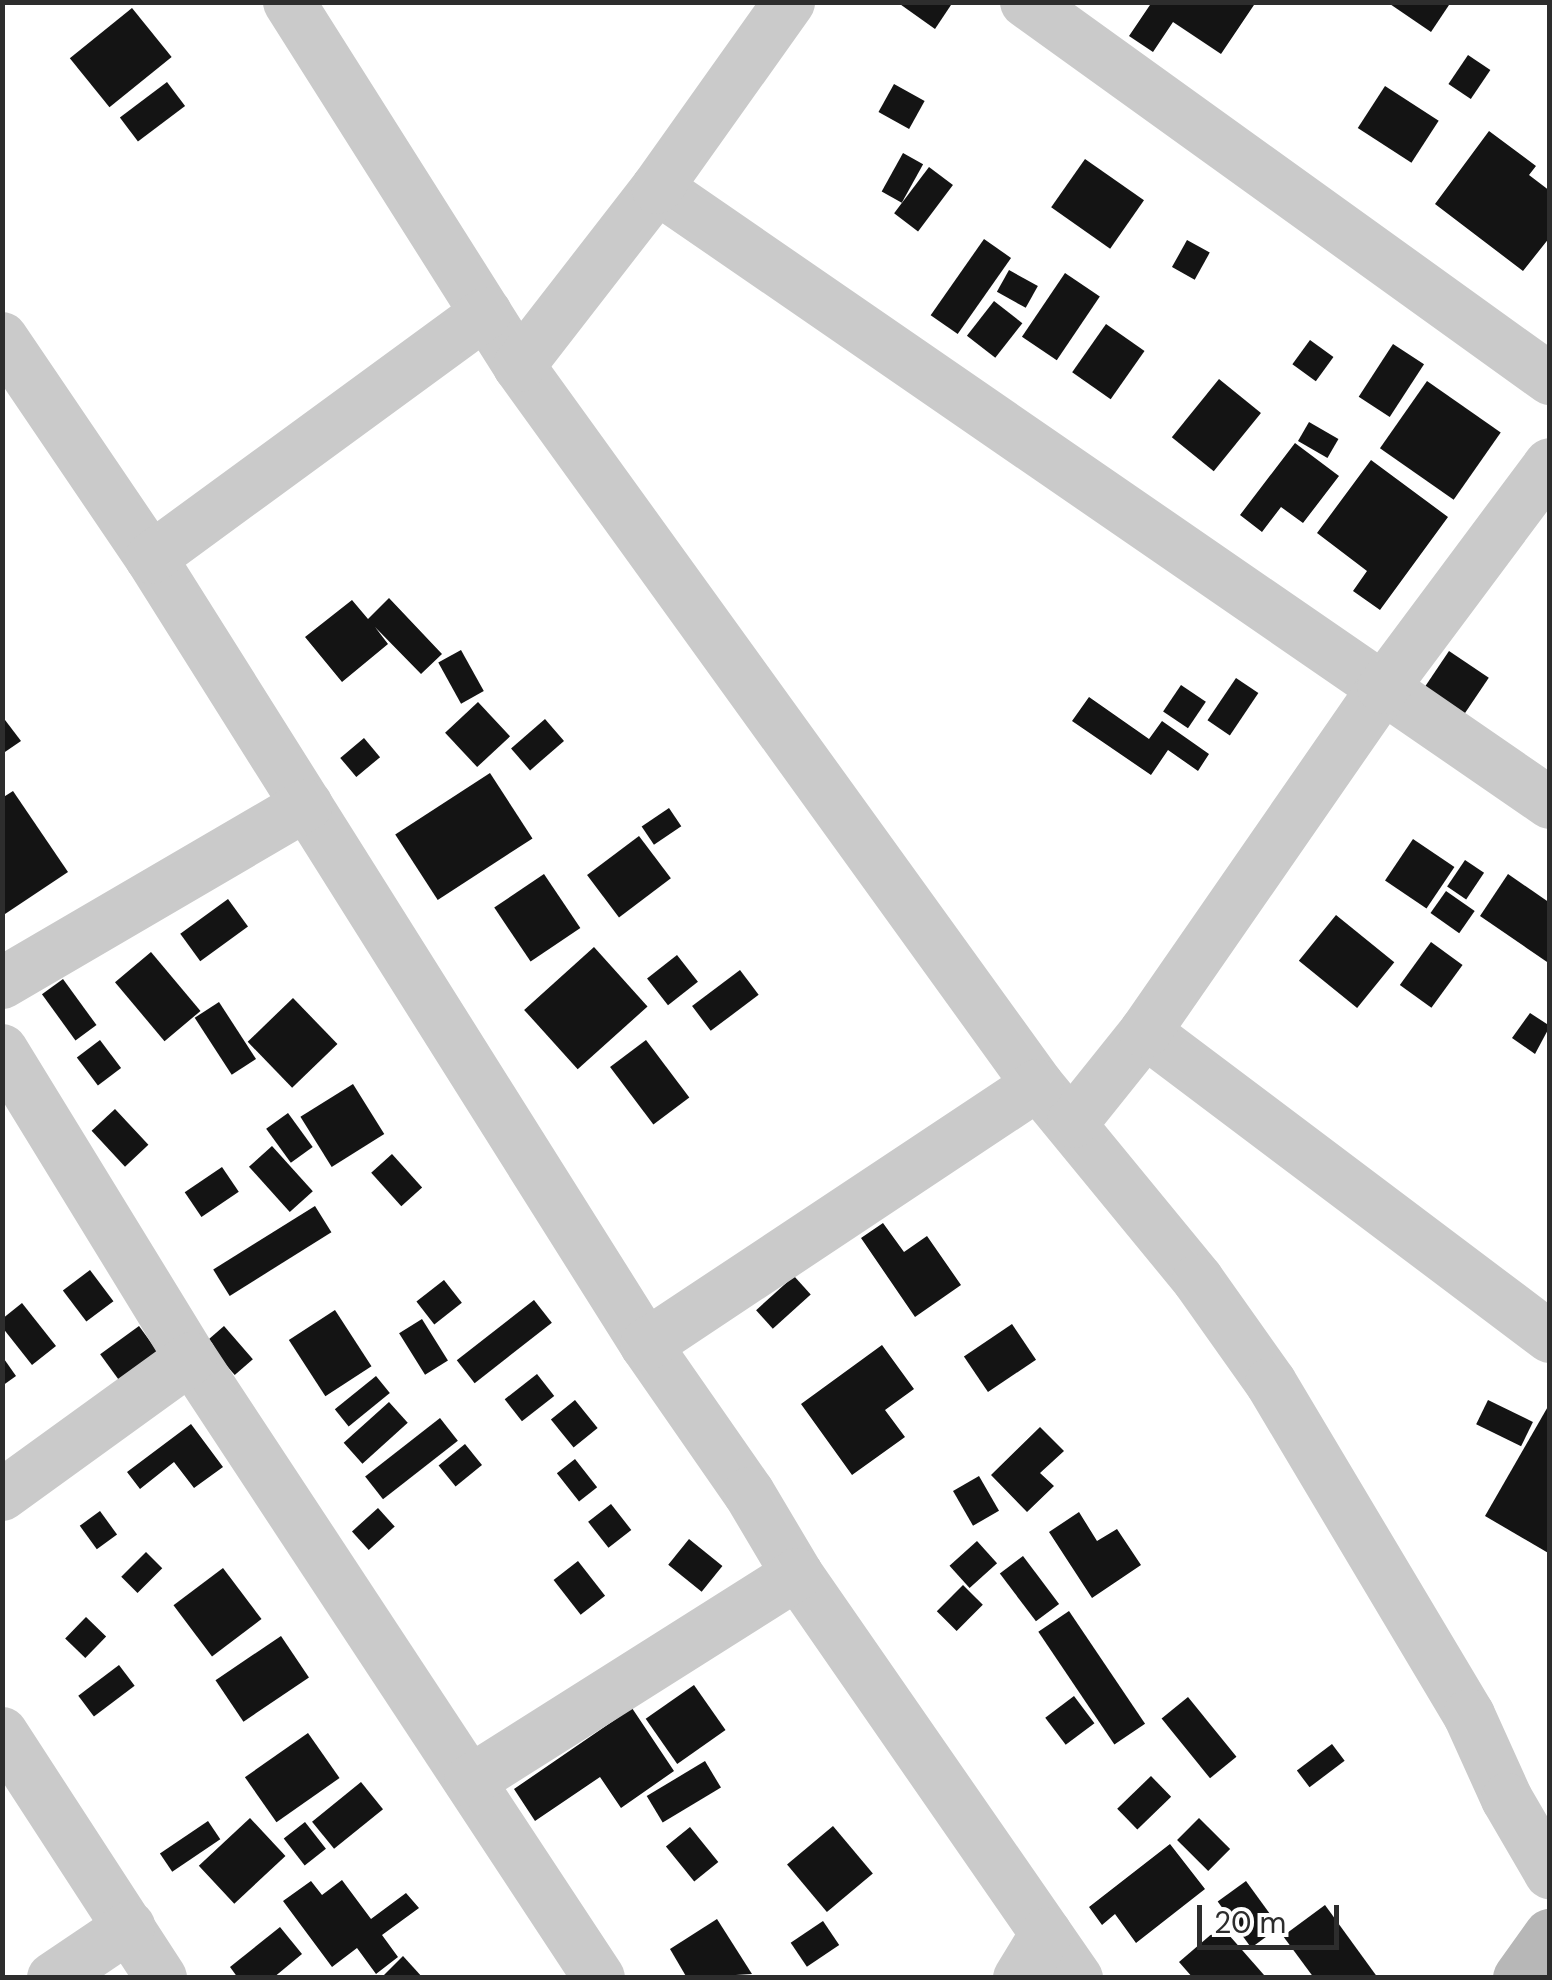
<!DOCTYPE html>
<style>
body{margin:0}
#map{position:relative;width:1552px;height:1980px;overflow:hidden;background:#fff;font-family:"DM Sans",sans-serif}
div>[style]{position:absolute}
.building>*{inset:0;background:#141414;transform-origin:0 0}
.street>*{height:52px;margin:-26px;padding:0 26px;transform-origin:26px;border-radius:26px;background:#cacaca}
.secondary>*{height:55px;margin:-27.5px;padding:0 27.5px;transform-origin:27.5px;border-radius:27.5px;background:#b7b7b7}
span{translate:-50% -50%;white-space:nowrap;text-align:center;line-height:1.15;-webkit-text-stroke:10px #fff;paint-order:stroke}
.frame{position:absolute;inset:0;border:5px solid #2d2d2d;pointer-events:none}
.scale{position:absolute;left:1197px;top:1905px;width:142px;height:45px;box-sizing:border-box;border:5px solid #2d2d2d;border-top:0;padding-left:12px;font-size:30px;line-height:35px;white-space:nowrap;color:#2d2d2d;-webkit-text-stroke:8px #fff;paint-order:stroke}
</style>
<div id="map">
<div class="building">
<div style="clip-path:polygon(897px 2px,953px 2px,935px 29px)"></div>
<div style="clip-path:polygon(1152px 2px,1256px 2px,1221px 54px,1173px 22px,1153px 52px,1129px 36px)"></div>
<div style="clip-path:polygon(1387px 2px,1451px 2px,1431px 32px)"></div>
<div style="left:132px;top:8px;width:63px;height:80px;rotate:51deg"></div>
<div style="left:1468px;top:55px;width:27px;height:35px;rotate:34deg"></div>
<div style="left:167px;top:82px;width:30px;height:59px;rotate:53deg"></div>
<div style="left:894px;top:84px;width:35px;height:32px;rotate:29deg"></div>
<div style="left:1385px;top:86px;width:64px;height:50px;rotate:33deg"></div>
<div style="clip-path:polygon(1489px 131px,1536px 166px,1529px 175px,1550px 191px,1550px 237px,1523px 271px,1435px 204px)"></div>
<div style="left:903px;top:153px;width:23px;height:44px;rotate:29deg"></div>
<div style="left:1085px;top:159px;width:72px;height:59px;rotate:35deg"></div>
<div style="left:929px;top:167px;width:30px;height:58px;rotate:37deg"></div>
<div style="left:984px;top:239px;width:33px;height:93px;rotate:35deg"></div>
<div style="left:1187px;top:240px;width:26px;height:31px;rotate:29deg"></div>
<div style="left:1009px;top:270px;width:33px;height:25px;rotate:29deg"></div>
<div style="left:1065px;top:273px;width:42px;height:77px;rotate:34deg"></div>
<div style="left:994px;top:301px;width:36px;height:44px;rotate:38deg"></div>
<div style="left:1106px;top:324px;width:47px;height:59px;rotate:35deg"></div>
<div style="left:1310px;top:340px;width:29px;height:30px;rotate:36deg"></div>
<div style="left:1393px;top:344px;width:37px;height:63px;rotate:33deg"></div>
<div style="left:1219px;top:379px;width:54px;height:75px;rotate:39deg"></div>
<div style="left:1427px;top:381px;width:90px;height:82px;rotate:35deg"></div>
<div style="left:1309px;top:422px;width:34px;height:22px;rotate:30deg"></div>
<div style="clip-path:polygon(1295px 443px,1339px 476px,1303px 523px,1281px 507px,1262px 532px,1240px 515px)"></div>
<div style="clip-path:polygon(1371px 460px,1448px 517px,1380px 610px,1353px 591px,1367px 571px,1317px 533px)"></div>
<div style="clip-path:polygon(389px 598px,442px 654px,421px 674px,375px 627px,388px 644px,342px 682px,305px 637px,352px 600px,368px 619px)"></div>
<div style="left:461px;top:650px;width:47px;height:26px;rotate:61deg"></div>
<div style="left:1449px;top:651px;width:48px;height:50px;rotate:34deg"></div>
<div style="left:1236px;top:678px;width:27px;height:51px;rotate:34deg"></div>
<div style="left:1181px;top:685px;width:30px;height:32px;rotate:34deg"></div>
<div style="clip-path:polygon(1089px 697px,1149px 739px,1162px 721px,1209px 754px,1198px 771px,1168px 750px,1151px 775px,1072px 721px)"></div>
<div style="left:478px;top:702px;width:47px;height:45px;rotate:47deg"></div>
<div style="clip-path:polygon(2px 716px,21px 741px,2px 754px)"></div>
<div style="left:545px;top:719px;width:29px;height:45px;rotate:49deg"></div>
<div style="left:364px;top:738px;width:25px;height:31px;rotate:50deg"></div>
<div style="left:490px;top:773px;width:78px;height:113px;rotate:57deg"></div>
<div style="clip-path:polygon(13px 791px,68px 872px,2px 916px,2px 798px)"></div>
<div style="left:669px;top:808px;width:22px;height:33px;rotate:56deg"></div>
<div style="left:639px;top:836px;width:53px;height:65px;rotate:53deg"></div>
<div style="left:1413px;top:839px;width:50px;height:50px;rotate:34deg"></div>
<div style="left:1465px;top:860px;width:23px;height:32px;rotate:34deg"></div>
<div style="left:544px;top:874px;width:65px;height:60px;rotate:56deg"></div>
<div style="clip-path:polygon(1508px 874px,1550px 903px,1550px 964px,1480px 916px)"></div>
<div style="left:1446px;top:891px;width:35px;height:27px;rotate:35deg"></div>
<div style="left:228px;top:899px;width:34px;height:59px;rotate:54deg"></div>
<div style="left:1336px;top:915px;width:75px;height:59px;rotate:39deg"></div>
<div style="left:1431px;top:942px;width:39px;height:53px;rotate:36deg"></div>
<div style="left:594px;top:947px;width:80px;height:94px;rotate:48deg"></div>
<div style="left:151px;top:952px;width:77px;height:47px;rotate:50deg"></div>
<div style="left:677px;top:955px;width:34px;height:38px;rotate:52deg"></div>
<div style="left:740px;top:970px;width:31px;height:60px;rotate:53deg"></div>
<div style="left:63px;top:979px;width:57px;height:26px;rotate:54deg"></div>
<div style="left:293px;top:998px;width:64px;height:63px;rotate:46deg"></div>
<div style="left:219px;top:1002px;width:68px;height:29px;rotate:57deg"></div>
<div style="clip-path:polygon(1530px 1013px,1550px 1026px,1535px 1054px,1512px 1038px)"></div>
<div style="left:100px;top:1040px;width:35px;height:29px;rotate:53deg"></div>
<div style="left:646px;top:1040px;width:72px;height:45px;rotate:53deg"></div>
<div style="left:353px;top:1084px;width:59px;height:62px;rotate:58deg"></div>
<div style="left:115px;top:1109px;width:49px;height:32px;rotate:47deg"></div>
<div style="left:288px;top:1113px;width:42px;height:27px;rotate:54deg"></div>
<div style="left:272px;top:1146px;width:61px;height:31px;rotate:48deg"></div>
<div style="left:392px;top:1154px;width:45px;height:28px;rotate:48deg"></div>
<div style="left:222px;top:1167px;width:30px;height:45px;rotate:56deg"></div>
<div style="left:315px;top:1206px;width:31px;height:120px;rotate:58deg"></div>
<div style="clip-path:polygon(883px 1223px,904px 1252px,927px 1236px,961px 1285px,915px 1317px,861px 1238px)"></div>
<div style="left:90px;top:1270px;width:39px;height:34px;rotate:53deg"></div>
<div style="left:794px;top:1276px;width:25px;height:51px;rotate:48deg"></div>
<div style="left:444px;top:1280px;width:29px;height:35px;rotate:52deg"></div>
<div style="left:534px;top:1300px;width:29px;height:98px;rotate:52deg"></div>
<div style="clip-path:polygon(22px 1303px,56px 1346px,32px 1365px,2px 1327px,2px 1319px)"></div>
<div style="left:335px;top:1310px;width:67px;height:55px;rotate:57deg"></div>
<div style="left:422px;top:1319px;width:49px;height:27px;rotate:58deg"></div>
<div style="left:1012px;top:1324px;width:43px;height:58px;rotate:56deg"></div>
<div style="left:139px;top:1326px;width:43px;height:48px;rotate:54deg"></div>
<div style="left:224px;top:1326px;width:44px;height:24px;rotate:49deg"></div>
<div style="clip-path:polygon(882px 1345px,914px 1389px,885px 1410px,905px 1437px,852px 1475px,801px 1404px)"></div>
<div style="clip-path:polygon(2px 1356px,16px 1376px,2px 1386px)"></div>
<div style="left:537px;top:1374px;width:28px;height:41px;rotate:52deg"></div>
<div style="left:376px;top:1376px;width:22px;height:53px;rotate:51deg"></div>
<div style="left:575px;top:1400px;width:36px;height:31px;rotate:51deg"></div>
<div style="left:1488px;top:1400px;width:50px;height:27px;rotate:26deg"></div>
<div style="left:389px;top:1402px;width:28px;height:61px;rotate:48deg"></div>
<div style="clip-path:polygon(1550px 1403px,1550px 1554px,1485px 1516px)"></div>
<div style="left:440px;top:1418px;width:29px;height:95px;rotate:52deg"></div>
<div style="clip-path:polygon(191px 1424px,223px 1467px,194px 1488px,174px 1462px,140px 1489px,127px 1472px)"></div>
<div style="clip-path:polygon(1040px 1427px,1064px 1451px,1040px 1473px,1054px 1486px,1027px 1512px,991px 1475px)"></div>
<div style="left:465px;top:1444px;width:27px;height:34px;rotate:51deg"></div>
<div style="left:575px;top:1459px;width:36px;height:23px;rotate:52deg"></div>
<div style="left:979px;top:1476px;width:40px;height:30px;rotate:60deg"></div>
<div style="left:611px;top:1504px;width:33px;height:29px;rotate:52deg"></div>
<div style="left:378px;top:1508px;width:25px;height:35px;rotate:48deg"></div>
<div style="left:100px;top:1511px;width:29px;height:25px;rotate:54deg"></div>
<div style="clip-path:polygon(1079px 1512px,1097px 1541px,1117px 1529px,1141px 1565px,1092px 1598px,1049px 1532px)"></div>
<div style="left:689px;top:1539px;width:43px;height:33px;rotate:39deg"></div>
<div style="left:977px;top:1541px;width:30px;height:37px;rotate:48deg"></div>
<div style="left:146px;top:1552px;width:23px;height:35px;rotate:45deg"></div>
<div style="left:1023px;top:1556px;width:60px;height:29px;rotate:53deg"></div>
<div style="left:578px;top:1561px;width:44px;height:31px;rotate:52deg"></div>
<div style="left:223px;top:1568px;width:64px;height:62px;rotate:53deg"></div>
<div style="left:963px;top:1585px;width:28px;height:37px;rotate:45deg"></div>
<div style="left:1069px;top:1611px;width:136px;height:37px;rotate:56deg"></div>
<div style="left:86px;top:1617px;width:28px;height:30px;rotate:44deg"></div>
<div style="left:281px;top:1636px;width:50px;height:79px;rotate:56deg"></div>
<div style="left:119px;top:1665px;width:26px;height:51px;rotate:53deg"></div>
<div style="left:694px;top:1685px;width:55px;height:59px;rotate:55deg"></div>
<div style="left:1074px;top:1696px;width:34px;height:36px;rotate:53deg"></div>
<div style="left:1188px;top:1697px;width:77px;height:34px;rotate:51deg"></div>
<div style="clip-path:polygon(632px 1708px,674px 1771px,621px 1808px,600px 1777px,535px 1821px,514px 1789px)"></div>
<div style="left:308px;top:1733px;width:55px;height:77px;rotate:55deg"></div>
<div style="left:1332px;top:1744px;width:21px;height:44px;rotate:53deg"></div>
<div style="left:705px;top:1761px;width:31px;height:68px;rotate:59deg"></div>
<div style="left:1151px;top:1776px;width:29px;height:47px;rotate:46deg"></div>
<div style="left:361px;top:1782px;width:35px;height:63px;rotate:51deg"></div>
<div style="left:250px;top:1818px;width:52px;height:70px;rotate:47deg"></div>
<div style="left:1199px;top:1818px;width:44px;height:31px;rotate:45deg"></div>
<div style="left:208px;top:1821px;width:22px;height:58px;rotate:56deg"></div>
<div style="left:305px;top:1822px;width:34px;height:27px;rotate:52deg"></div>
<div style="left:833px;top:1826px;width:62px;height:60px;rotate:50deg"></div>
<div style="left:690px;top:1827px;width:45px;height:31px;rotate:51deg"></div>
<div style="clip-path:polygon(1170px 1844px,1205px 1889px,1136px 1943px,1115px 1914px,1102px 1925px,1089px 1907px)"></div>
<div style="clip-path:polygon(342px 1880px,371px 1919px,406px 1893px,419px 1908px,382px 1935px,398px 1957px,376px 1974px,357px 1948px,332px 1967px,283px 1901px,311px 1881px,322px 1895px)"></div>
<div style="left:1246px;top:1881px;width:57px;height:35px;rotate:54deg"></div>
<div style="clip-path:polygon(1325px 1905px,1378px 1978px,1314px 1978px,1283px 1936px)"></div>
<div style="clip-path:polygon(717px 1919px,752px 1974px,687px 1978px,670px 1949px)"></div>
<div style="left:823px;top:1921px;width:29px;height:39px;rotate:56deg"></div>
<div style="clip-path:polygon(1221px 1926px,1264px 1975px,1262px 1978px,1193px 1978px,1179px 1962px)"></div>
<div style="clip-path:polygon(280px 1927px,302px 1954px,273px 1978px,238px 1978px,230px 1967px)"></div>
<div style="clip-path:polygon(403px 1956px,423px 1978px,381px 1978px)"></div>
</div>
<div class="street">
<div style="left:289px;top:2px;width:431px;rotate:57.7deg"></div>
<div style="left:519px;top:366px;width:887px;rotate:54.18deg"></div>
<div style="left:1038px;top:1085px;width:252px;rotate:50.6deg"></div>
<div style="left:1198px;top:1280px;width:126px;rotate:54.7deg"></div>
<div style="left:1271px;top:1383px;width:387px;rotate:59.2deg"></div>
<div style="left:1469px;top:1715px;width:92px;rotate:65.7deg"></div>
<div style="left:1507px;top:1799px;width:86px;rotate:59.8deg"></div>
<div style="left:1026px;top:2px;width:646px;rotate:35.73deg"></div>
<div style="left:657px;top:188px;width:1084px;rotate:34.55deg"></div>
<div style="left:2px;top:338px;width:266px;rotate:55.9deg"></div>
<div style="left:151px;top:558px;width:930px;rotate:57.83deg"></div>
<div style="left:646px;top:1345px;width:180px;rotate:55.2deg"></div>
<div style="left:749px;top:1493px;width:94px;rotate:59.3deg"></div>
<div style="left:797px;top:1574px;width:492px;rotate:55.3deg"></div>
<div style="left:519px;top:366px;width:225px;rotate:-52.2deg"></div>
<div style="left:657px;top:188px;width:228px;rotate:-54.6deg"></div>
<div style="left:151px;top:558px;width:415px;rotate:-36.2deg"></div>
<div style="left:2px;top:983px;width:353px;rotate:-30.3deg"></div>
<div style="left:1145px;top:1032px;width:507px;rotate:36.98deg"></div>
<div style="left:2px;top:1050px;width:361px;rotate:58.5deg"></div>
<div style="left:191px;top:1358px;width:742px;rotate:56.65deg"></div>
<div style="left:1073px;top:1122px;width:115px;rotate:-51.3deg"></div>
<div style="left:1145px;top:1032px;width:418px;rotate:-55.3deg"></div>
<div style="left:1383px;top:688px;width:279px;rotate:-53.3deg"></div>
<div style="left:646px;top:1345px;width:470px;rotate:-33.6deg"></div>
<div style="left:2px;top:1495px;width:233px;rotate:-35.9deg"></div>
<div style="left:2px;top:1733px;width:292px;rotate:57deg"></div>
<div style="left:470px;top:1781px;width:387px;rotate:-32.3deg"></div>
<div style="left:53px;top:1978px;width:92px;rotate:-33.9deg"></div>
<div style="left:1019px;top:1978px;width:52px;rotate:-58.5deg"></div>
</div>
<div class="secondary">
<div style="left:1520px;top:1978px;width:52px;rotate:-54.5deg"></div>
</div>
<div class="frame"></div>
<div class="scale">20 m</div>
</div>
